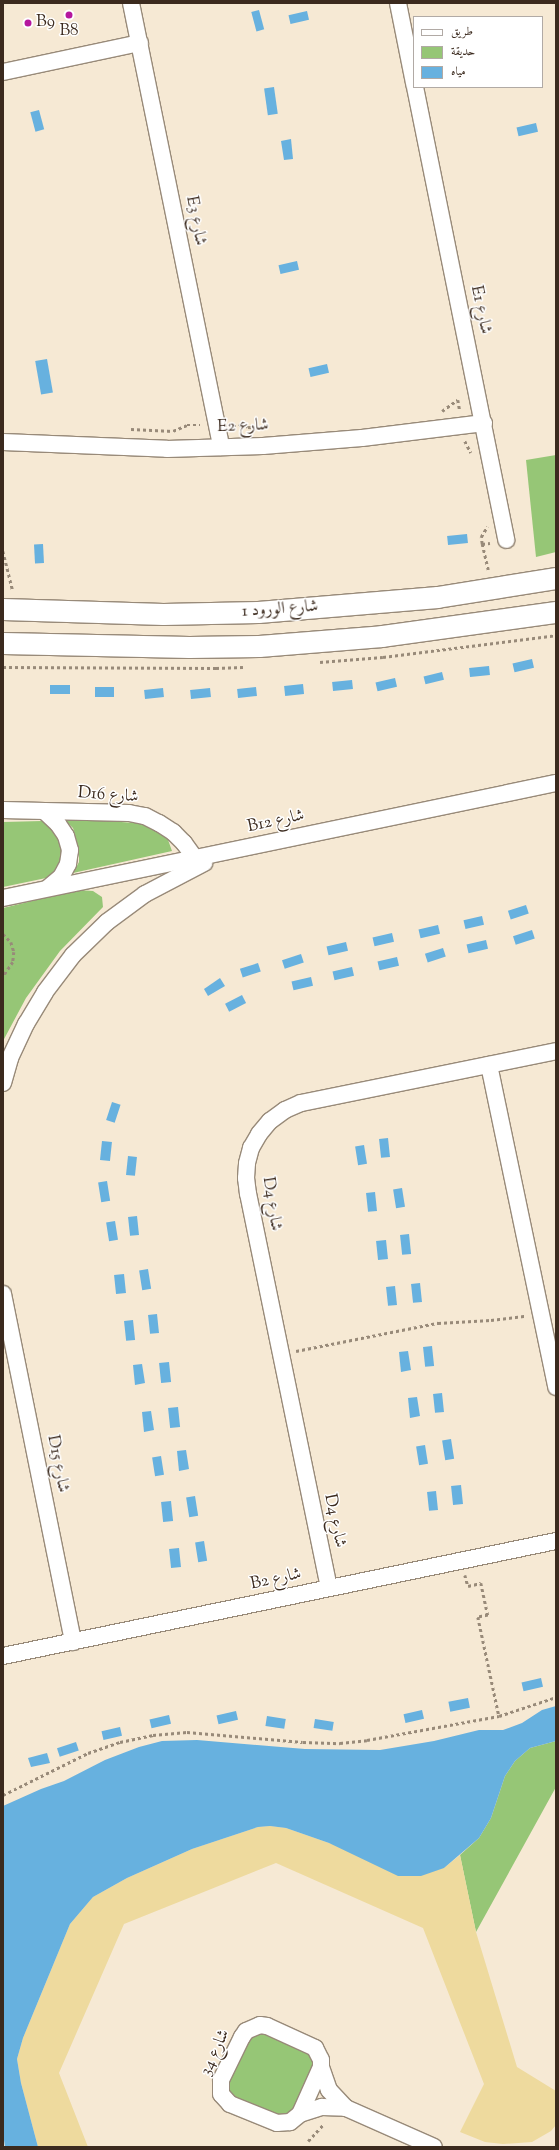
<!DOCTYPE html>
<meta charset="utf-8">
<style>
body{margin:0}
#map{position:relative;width:559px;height:2150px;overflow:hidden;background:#f6e9d4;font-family:"Sorts Mill Goudy",Amiri,serif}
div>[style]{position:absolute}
.green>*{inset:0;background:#96c676}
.sand>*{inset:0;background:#eeda9e}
.water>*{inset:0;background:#67b1df;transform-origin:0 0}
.path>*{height:2.5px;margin-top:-1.25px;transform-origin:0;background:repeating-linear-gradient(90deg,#988a79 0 3px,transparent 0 6px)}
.roads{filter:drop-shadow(1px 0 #988a79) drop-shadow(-1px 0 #988a79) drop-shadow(0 1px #988a79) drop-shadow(0 -1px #988a79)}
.minor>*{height:16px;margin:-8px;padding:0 8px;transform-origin:8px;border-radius:8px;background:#fff}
.tertiary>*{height:21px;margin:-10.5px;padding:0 10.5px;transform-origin:10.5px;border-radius:10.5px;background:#fff}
.dots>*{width:11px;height:11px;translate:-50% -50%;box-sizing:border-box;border:2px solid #fff;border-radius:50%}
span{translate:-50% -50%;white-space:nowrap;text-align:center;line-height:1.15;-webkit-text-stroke:3px #fff;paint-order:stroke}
.poi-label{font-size:17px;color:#3b2a1e}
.left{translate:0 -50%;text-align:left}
.street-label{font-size:17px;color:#3b2a1e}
.frame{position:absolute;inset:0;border:4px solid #3b2a1e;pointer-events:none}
.legend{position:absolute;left:413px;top:16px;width:130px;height:72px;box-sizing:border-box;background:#fff;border:1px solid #b1aaa5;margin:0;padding:5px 7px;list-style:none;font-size:12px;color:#3b2a1e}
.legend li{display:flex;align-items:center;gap:8px;height:20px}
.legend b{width:20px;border:1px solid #b1aaa5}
</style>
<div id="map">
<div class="green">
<div style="clip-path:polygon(556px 455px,556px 552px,536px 557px,526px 460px)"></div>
<div style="clip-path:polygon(59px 815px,108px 821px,148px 824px,167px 837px,172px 851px,73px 873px,79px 862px,79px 849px,73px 828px)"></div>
<div style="clip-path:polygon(42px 821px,52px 829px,59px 838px,62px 852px,61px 862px,56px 871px,46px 878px,3px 887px,3px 822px)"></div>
<div style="clip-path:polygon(78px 890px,93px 891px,102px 897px,103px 907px,60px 951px,26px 998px,3px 1041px,3px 908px)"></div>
<div style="clip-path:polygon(556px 1741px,556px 1787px,476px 1932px,460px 1855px,479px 1838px,491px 1818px,505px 1776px,515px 1761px,530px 1748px)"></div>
<div style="clip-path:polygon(258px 2030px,307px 2051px,313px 2061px,313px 2068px,292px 2112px,281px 2118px,235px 2098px,230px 2094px,227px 2087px,247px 2037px)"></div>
</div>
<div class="sand">
<div style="clip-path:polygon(270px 1826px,286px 1828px,329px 1843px,444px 1868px,460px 1855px,476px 1932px,517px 2067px,556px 2091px,556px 2125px,551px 2131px,532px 2142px,503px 2144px,485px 2142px,460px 2132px,484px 2084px,423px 1928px,276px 1863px,124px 1924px,59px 2073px,88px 2147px,38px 2147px,21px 2083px,17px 2059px,23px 2038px,70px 1924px,93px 1897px,127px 1878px,192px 1849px,258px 1827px)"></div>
</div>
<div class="water">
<div style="left:259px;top:10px;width:20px;height:8px;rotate:75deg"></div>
<div style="left:307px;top:11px;width:9px;height:19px;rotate:77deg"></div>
<div style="left:274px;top:87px;width:27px;height:10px;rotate:82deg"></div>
<div style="left:39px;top:110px;width:20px;height:9px;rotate:75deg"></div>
<div style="left:536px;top:123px;width:9px;height:20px;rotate:77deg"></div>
<div style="clip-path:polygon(291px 139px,293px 159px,284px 160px,281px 141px)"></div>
<div style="left:297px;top:261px;width:9px;height:19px;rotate:77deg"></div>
<div style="left:47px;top:359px;width:34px;height:12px;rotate:80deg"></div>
<div style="left:327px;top:364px;width:9px;height:19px;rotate:77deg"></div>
<div style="left:467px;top:534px;width:9px;height:20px;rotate:84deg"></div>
<div style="left:43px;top:544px;width:19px;height:9px;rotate:87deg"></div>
<div style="left:532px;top:659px;width:9px;height:20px;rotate:77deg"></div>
<div style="left:489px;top:666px;width:9px;height:20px;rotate:84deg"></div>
<div style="left:442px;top:672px;width:8px;height:19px;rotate:76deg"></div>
<div style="left:395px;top:678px;width:9px;height:20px;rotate:77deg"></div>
<div style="left:352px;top:680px;width:9px;height:20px;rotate:84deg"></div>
<div style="left:303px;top:684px;width:10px;height:19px;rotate:84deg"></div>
<div style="left:70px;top:685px;width:9px;height:20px;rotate:90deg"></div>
<div style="left:114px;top:687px;width:10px;height:19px;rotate:90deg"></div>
<div style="left:256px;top:687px;width:9px;height:19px;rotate:84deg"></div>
<div style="left:163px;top:688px;width:9px;height:19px;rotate:84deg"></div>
<div style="left:210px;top:688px;width:9px;height:20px;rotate:84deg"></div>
<div style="left:526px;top:905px;width:9px;height:19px;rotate:72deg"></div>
<div style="left:482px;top:916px;width:9px;height:19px;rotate:77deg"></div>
<div style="left:438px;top:925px;width:9px;height:20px;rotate:77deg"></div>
<div style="left:532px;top:930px;width:9px;height:20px;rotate:72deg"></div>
<div style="left:392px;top:933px;width:9px;height:20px;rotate:77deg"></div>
<div style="left:486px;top:940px;width:9px;height:20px;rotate:77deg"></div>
<div style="left:346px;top:942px;width:9px;height:20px;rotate:77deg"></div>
<div style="left:443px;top:948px;width:9px;height:19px;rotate:72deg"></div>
<div style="left:301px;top:954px;width:9px;height:20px;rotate:72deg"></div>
<div style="left:397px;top:957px;width:9px;height:20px;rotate:77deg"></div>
<div style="left:258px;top:963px;width:9px;height:19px;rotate:72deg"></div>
<div style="left:352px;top:967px;width:9px;height:20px;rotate:77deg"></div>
<div style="left:311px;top:977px;width:9px;height:20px;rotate:77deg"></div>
<div style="clip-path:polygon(220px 978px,225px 986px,208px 996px,204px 989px)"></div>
<div style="left:242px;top:995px;width:9px;height:19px;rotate:63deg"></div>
<div style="left:112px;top:1102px;width:9px;height:19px;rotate:18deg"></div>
<div style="left:388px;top:1138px;width:19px;height:9px;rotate:84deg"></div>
<div style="left:102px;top:1141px;width:10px;height:19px;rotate:6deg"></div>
<div style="left:364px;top:1145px;width:19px;height:9px;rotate:81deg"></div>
<div style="left:128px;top:1156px;width:9px;height:19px;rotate:6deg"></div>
<div style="left:107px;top:1181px;width:20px;height:9px;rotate:81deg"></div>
<div style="left:402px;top:1188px;width:19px;height:9px;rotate:81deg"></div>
<div style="left:375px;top:1192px;width:19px;height:9px;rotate:84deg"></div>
<div style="left:137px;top:1216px;width:19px;height:9px;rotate:84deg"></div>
<div style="left:115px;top:1221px;width:19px;height:9px;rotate:81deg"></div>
<div style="left:409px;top:1234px;width:20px;height:9px;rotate:84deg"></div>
<div style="left:386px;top:1240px;width:19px;height:10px;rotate:84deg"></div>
<div style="left:148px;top:1269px;width:20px;height:9px;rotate:81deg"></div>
<div style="left:124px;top:1274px;width:19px;height:10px;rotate:84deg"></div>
<div style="left:420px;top:1283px;width:19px;height:9px;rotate:84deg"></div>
<div style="left:395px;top:1286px;width:19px;height:9px;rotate:84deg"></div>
<div style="left:157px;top:1314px;width:19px;height:9px;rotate:84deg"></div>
<div style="left:133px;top:1320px;width:20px;height:9px;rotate:84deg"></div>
<div style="left:432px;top:1346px;width:20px;height:9px;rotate:84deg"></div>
<div style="clip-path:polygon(408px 1351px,411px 1370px,401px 1372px,399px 1352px)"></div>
<div style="left:169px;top:1362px;width:20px;height:10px;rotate:84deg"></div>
<div style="clip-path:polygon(142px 1364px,145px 1383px,135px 1385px,133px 1365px)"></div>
<div style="left:442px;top:1393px;width:19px;height:9px;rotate:84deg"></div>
<div style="clip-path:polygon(417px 1397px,420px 1416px,410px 1418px,408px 1398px)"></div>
<div style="left:178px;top:1407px;width:20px;height:10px;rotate:84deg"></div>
<div style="clip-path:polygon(151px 1411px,154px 1430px,144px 1432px,142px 1412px)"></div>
<div style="left:451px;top:1439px;width:20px;height:9px;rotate:81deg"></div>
<div style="left:425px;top:1445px;width:19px;height:9px;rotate:81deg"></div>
<div style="clip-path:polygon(186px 1450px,189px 1469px,179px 1471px,177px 1451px)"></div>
<div style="left:161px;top:1456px;width:19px;height:9px;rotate:81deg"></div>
<div style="left:461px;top:1485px;width:19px;height:10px;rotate:84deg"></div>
<div style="left:436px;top:1491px;width:19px;height:9px;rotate:84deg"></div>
<div style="left:195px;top:1496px;width:20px;height:9px;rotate:81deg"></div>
<div style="left:171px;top:1501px;width:20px;height:10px;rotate:84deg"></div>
<div style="left:204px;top:1541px;width:20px;height:9px;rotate:81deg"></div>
<div style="left:179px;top:1548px;width:19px;height:10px;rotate:84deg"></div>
<div style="left:541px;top:1678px;width:9px;height:20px;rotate:77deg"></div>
<div style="left:468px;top:1698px;width:10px;height:20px;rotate:79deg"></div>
<div style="clip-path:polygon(556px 1706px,556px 1741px,530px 1748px,515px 1761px,505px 1776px,491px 1818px,479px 1838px,444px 1868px,421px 1876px,398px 1876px,329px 1843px,286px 1828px,270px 1826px,258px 1827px,192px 1849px,127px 1878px,93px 1897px,70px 1924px,23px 2038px,17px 2059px,21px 2083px,38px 2147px,5px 2147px,3px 2133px,3px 1806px,41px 1789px,64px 1781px,105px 1760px,139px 1747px,162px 1741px,197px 1740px,305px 1749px,380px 1750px,434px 1741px,479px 1730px,503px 1730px,522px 1723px,542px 1710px)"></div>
<div style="left:422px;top:1710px;width:9px;height:19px;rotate:77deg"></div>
<div style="left:236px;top:1711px;width:9px;height:20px;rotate:77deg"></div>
<div style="left:169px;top:1715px;width:9px;height:20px;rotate:77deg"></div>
<div style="left:267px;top:1716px;width:19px;height:10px;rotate:9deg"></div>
<div style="left:315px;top:1719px;width:19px;height:9px;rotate:9deg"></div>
<div style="left:120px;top:1727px;width:9px;height:19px;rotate:77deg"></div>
<div style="left:76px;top:1742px;width:9px;height:20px;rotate:72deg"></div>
<div style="clip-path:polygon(47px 1753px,50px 1763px,31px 1767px,28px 1758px)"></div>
</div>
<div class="path">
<div style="left:458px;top:400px;width:11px;rotate:80deg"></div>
<div style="left:442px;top:411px;width:19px;rotate:-36deg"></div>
<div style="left:233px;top:426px;width:6px"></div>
<div style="left:239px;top:426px;width:4px;rotate:-45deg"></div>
<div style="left:242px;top:423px;width:7px;rotate:34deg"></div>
<div style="left:248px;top:427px;width:16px;rotate:4deg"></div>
<div style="left:131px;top:429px;width:42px;rotate:2.7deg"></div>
<div style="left:173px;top:431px;width:15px;rotate:-23deg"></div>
<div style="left:187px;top:425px;width:13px"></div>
<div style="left:465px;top:441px;width:13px;rotate:63deg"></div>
<div style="left:482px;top:544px;width:7px;rotate:-98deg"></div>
<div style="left:481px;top:537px;width:12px;rotate:-59deg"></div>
<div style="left:3px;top:551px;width:41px;rotate:76deg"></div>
<div style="left:488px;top:570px;width:27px;rotate:-103deg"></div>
<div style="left:482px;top:544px;width:8px;rotate:-7deg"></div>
<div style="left:320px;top:662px;width:63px;rotate:-4.5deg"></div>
<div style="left:383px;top:657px;width:174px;rotate:-7.2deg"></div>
<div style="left:3px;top:667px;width:213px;rotate:0.3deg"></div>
<div style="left:216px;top:668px;width:27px;rotate:-2deg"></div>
<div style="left:3px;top:934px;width:11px;rotate:45deg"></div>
<div style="left:11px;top:942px;width:10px;rotate:73deg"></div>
<div style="left:14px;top:952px;width:10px;rotate:96deg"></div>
<div style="left:13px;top:962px;width:18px;rotate:124deg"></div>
<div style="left:296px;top:1351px;width:145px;rotate:-11.2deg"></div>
<div style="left:438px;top:1323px;width:53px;rotate:-3.2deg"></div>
<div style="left:491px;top:1320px;width:35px;rotate:-7deg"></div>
<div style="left:465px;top:1575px;width:11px;rotate:75deg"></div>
<div style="left:468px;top:1586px;width:13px;rotate:-13deg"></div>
<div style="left:481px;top:1583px;width:33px;rotate:78deg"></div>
<div style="left:488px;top:1615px;width:10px;rotate:169deg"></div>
<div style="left:478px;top:1617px;width:101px;rotate:78deg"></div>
<div style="left:3px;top:1795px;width:95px;rotate:-26.3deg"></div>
<div style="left:88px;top:1753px;width:34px;rotate:-19deg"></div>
<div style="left:120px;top:1742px;width:34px;rotate:-12deg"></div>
<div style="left:153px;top:1735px;width:34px;rotate:-5deg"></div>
<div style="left:187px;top:1732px;width:116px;rotate:4.9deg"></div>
<div style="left:303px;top:1742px;width:37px;rotate:2deg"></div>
<div style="left:340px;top:1743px;width:27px;rotate:-6deg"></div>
<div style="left:367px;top:1740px;width:134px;rotate:-10.3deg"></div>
<div style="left:499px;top:1716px;width:60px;rotate:-18.4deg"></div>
<div style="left:308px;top:2141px;width:23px;rotate:-47deg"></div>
</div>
<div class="roads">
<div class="minor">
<div style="left:131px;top:3px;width:453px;rotate:78.5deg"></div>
<div style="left:398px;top:3px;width:82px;rotate:78.7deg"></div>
<div style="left:3px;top:72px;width:140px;rotate:-12deg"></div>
<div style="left:415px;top:87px;width:462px;rotate:78.6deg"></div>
<div style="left:3px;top:442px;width:164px;rotate:2.4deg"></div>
<div style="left:167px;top:449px;width:96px;rotate:-1.8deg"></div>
<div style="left:263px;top:446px;width:99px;rotate:-4.6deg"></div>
<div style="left:362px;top:438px;width:123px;rotate:-7deg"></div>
<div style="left:3px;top:810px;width:126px;rotate:1.4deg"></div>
<div style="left:129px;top:813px;width:16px;rotate:11deg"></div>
<div style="left:145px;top:816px;width:16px;rotate:27deg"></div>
<div style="left:159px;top:823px;width:17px;rotate:33deg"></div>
<div style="left:173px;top:832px;width:16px;rotate:45deg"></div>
<div style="left:184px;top:843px;width:19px;rotate:54deg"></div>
<div style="left:44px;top:811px;width:19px;rotate:43deg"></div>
<div style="left:58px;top:824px;width:14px;rotate:56deg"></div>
<div style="left:66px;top:836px;width:15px;rotate:74deg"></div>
<div style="left:70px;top:850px;width:14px;rotate:98deg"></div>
<div style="left:68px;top:864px;width:15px;rotate:118deg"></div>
<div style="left:61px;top:877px;width:17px;rotate:140deg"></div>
<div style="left:3px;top:898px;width:565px;rotate:-11.75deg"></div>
<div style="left:489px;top:1065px;width:329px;rotate:78.2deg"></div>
<div style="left:3px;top:1083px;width:26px;rotate:-74deg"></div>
<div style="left:10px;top:1058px;width:38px;rotate:-65deg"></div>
<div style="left:26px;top:1024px;width:37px;rotate:-59deg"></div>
<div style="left:45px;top:992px;width:46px;rotate:-52.9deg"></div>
<div style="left:73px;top:955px;width:47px;rotate:-44.1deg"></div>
<div style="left:107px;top:922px;width:47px;rotate:-36.4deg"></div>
<div style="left:145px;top:894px;width:67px;rotate:-27.7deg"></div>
<div style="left:3px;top:1294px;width:355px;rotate:78.6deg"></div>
<div style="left:329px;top:1588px;width:402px;rotate:-101.6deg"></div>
<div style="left:248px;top:1194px;width:16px;rotate:-97deg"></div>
<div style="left:246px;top:1178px;width:15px;rotate:-86deg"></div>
<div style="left:247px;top:1163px;width:16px;rotate:-75deg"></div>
<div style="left:251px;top:1148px;width:16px;rotate:-60deg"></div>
<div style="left:259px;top:1134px;width:17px;rotate:-50deg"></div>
<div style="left:270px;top:1121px;width:19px;rotate:-36deg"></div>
<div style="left:285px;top:1110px;width:17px;rotate:-24deg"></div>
<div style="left:301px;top:1103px;width:260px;rotate:-11.5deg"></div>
<div style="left:3px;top:1656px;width:565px;rotate:-11.75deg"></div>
<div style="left:260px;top:2025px;width:7px;rotate:8deg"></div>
<div style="left:267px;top:2026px;width:53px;rotate:24.6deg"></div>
<div style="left:315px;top:2048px;width:13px;rotate:63deg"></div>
<div style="left:321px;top:2060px;width:7px;rotate:90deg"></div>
<div style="left:321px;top:2067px;width:51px;rotate:114.1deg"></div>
<div style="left:300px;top:2114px;width:13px;rotate:141deg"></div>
<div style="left:290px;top:2122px;width:13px;rotate:176deg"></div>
<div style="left:277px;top:2123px;width:51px;rotate:-158deg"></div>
<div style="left:230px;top:2104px;width:13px;rotate:-132deg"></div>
<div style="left:221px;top:2094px;width:14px;rotate:-90deg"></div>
<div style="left:221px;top:2080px;width:48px;rotate:-64deg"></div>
<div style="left:242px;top:2037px;width:7px;rotate:-56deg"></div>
<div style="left:246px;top:2031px;width:15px;rotate:-23deg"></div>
<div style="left:321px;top:2067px;width:24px;rotate:71deg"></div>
<div style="left:329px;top:2090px;width:25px;rotate:47deg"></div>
<div style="left:300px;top:2114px;width:23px;rotate:-18deg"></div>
<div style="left:322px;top:2107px;width:24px;rotate:2deg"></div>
<div style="left:346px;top:2108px;width:96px;rotate:23.9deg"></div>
</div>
<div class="tertiary">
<div style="left:3px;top:609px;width:160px;rotate:1.8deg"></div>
<div style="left:163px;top:614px;width:95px;rotate:-1.2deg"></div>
<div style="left:258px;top:612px;width:180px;rotate:-4.8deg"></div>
<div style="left:437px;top:597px;width:121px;rotate:-9.1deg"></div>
<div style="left:3px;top:643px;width:186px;rotate:1.2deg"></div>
<div style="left:189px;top:647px;width:70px;rotate:-0.8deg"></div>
<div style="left:259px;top:646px;width:123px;rotate:-4.6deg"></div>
<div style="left:382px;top:636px;width:176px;rotate:-7.9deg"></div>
</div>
</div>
<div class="dots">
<div style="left:69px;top:15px;background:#b5179e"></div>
<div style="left:28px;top:23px;background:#b5179e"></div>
</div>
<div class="poi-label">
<span class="left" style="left:36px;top:23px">B9</span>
<span style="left:69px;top:32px">B8</span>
</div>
<div class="street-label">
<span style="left:195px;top:221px;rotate:79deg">E3 شارع</span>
<span style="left:480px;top:310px;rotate:78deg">E1 شارع</span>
<span style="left:243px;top:427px;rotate:-2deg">E2 شارع</span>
<span style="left:280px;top:610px;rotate:-4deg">شارع الورود 1</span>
<span style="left:108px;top:796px;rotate:4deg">D16 شارع</span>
<span style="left:276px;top:822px;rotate:-12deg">B12 شارع</span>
<span style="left:271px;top:1204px;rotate:81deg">D4 شارع</span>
<span style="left:57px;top:1464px;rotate:79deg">D15 شارع</span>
<span style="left:334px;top:1521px;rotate:78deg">D4 شارع</span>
<span style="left:276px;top:1580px;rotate:-12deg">B2 شارع</span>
<span style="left:216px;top:2053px;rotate:-66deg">شارع 34</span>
</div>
<div class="frame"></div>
<ul class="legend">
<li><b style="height:5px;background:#fff"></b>طريق</li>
<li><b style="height:11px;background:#96c676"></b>حديقة</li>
<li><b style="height:11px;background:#67b1df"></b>مياه</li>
</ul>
</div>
